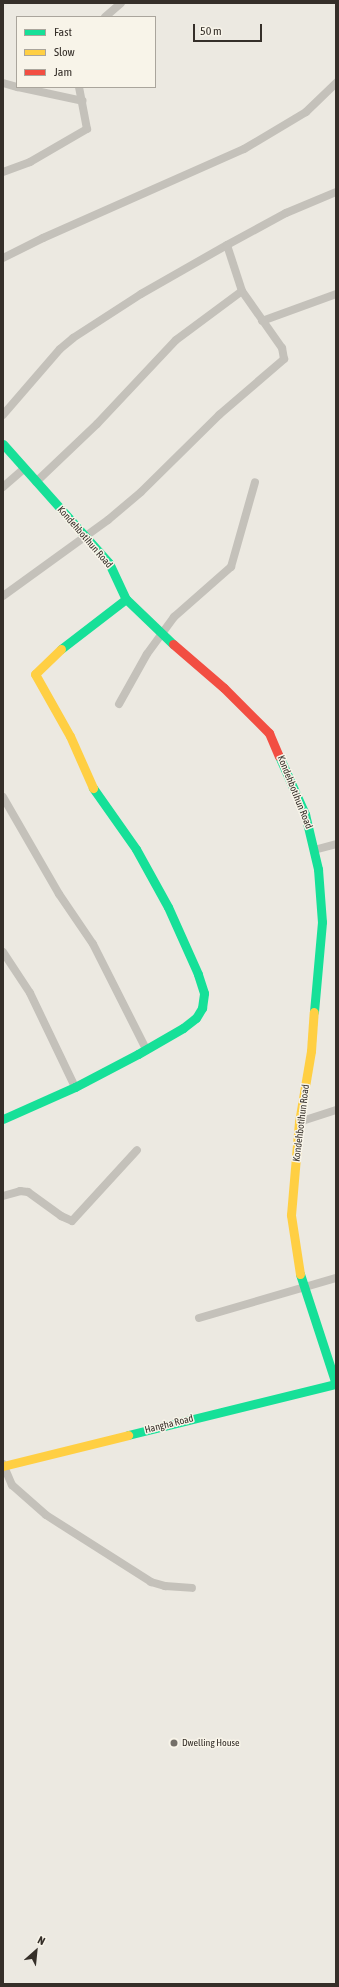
<!DOCTYPE html>
<style>
body{margin:0}
#map{position:relative;width:339px;height:1987px;overflow:hidden;background:#ece9e1;font-family:"Asap Condensed",sans-serif}
div>[style]{position:absolute}
.street>*{height:8px;margin:-4px;padding:0 4px;transform-origin:4px;border-radius:4px;background:#c4c1ba}
.fast>*{height:9px;margin:-4.5px;padding:0 4.5px;transform-origin:4.5px;border-radius:4.5px;background:#16e098}
.slow>*{height:9px;margin:-4.5px;padding:0 4.5px;transform-origin:4.5px;border-radius:4.5px;background:#ffcf43}
.jam>*{height:9px;margin:-4.5px;padding:0 4.5px;transform-origin:4.5px;border-radius:4.5px;background:#f24e42}
.dots>*{width:11px;height:11px;translate:-50% -50%;box-sizing:border-box;border:2px solid #f8f4e9;border-radius:50%}
span{translate:-50% -50%;white-space:nowrap;text-align:center;line-height:1.15;-webkit-text-stroke:3px #f8f4e9;paint-order:stroke}
.street-label{font-size:10px;color:#352f29}
.poi-label{font-size:10px;color:#352f29}
.left{translate:0 -50%;text-align:left}
.frame{position:absolute;inset:0;border:4px solid #352f29;pointer-events:none}
.legend{position:absolute;left:16px;top:16px;width:140px;height:72px;box-sizing:border-box;background:#f8f4e9;border:1px solid #aaa59c;margin:0;padding:5px 7px;list-style:none;font-size:12px;color:#352f29}
.legend li{display:flex;align-items:center;gap:8px;height:20px}
.legend b{width:20px;border:1px solid #aaa59c}
.north{position:absolute;left:16px;top:1931px;width:40px;height:40px;-webkit-text-stroke:3px #f8f4e9;paint-order:stroke;rotate:27deg;font-size:11px;font-weight:700;line-height:16px;text-align:center;color:#352f29}
.north::after{content:'';display:block;margin:auto;width:14px;height:18px;background:#352f29;clip-path:polygon(50% 0,100% 100%,50% 72%,0 100%)}
.scale{position:absolute;left:193px;top:24px;width:69px;height:18px;box-sizing:border-box;border:2px solid #352f29;border-top:0;padding-left:5px;font-size:12px;line-height:14px;white-space:nowrap;color:#352f29;-webkit-text-stroke:3px #f8f4e9;paint-order:stroke}
</style>
<div id="map">
<div class="street">
<div style="left:105px;top:17px;width:21px;rotate:-41deg"></div>
<div style="left:3px;top:83px;width:15px;rotate:16deg"></div>
<div style="left:18px;top:87px;width:66px;rotate:12.2deg"></div>
<div style="left:3px;top:172px;width:29px;rotate:-20deg"></div>
<div style="left:30px;top:162px;width:66px;rotate:-30.1deg"></div>
<div style="left:87px;top:129px;width:43px;rotate:-100.8deg"></div>
<div style="left:3px;top:258px;width:45px;rotate:-26.6deg"></div>
<div style="left:43px;top:238px;width:220px;rotate:-23.9deg"></div>
<div style="left:244px;top:149px;width:72px;rotate:-30.8deg"></div>
<div style="left:306px;top:112px;width:42px;rotate:-44deg"></div>
<div style="left:262px;top:321px;width:79px;rotate:-20deg"></div>
<div style="left:3px;top:415px;width:87px;rotate:-49.2deg"></div>
<div style="left:60px;top:349px;width:17px;rotate:-40deg"></div>
<div style="left:73px;top:338px;width:81px;rotate:-32.9deg"></div>
<div style="left:141px;top:294px;width:99px;rotate:-29.7deg"></div>
<div style="left:227px;top:245px;width:67px;rotate:-28.5deg"></div>
<div style="left:286px;top:213px;width:54px;rotate:-22.8deg"></div>
<div style="left:36px;top:482px;width:84px;rotate:-43.6deg"></div>
<div style="left:97px;top:424px;width:115px;rotate:-46.8deg"></div>
<div style="left:176px;top:340px;width:82px;rotate:-36.6deg"></div>
<div style="left:3px;top:487px;width:28px;rotate:-41deg"></div>
<div style="left:3px;top:596px;width:130px;rotate:-35.9deg"></div>
<div style="left:108px;top:520px;width:43px;rotate:-40.3deg"></div>
<div style="left:141px;top:492px;width:110px;rotate:-44.6deg"></div>
<div style="left:219px;top:415px;width:86px;rotate:-40.7deg"></div>
<div style="left:284px;top:359px;width:11px;rotate:-100deg"></div>
<div style="left:282px;top:348px;width:70px;rotate:-125.1deg"></div>
<div style="left:242px;top:291px;width:48px;rotate:-108.1deg"></div>
<div style="left:119px;top:704px;width:57px;rotate:-60.8deg"></div>
<div style="left:147px;top:654px;width:46px;rotate:-53.9deg"></div>
<div style="left:174px;top:617px;width:76px;rotate:-41.3deg"></div>
<div style="left:231px;top:567px;width:88px;rotate:-74.2deg"></div>
<div style="left:3px;top:797px;width:112px;rotate:60deg"></div>
<div style="left:59px;top:894px;width:60px;rotate:55.8deg"></div>
<div style="left:93px;top:944px;width:118px;rotate:63.2deg"></div>
<div style="left:314px;top:850px;width:23px;rotate:-15deg"></div>
<div style="left:3px;top:952px;width:49px;rotate:56.6deg"></div>
<div style="left:30px;top:993px;width:104px;rotate:64.4deg"></div>
<div style="left:299px;top:1122px;width:39px;rotate:-18deg"></div>
<div style="left:3px;top:1196px;width:18px;rotate:-16deg"></div>
<div style="left:20px;top:1191px;width:8px;rotate:7deg"></div>
<div style="left:28px;top:1192px;width:41px;rotate:36deg"></div>
<div style="left:61px;top:1216px;width:12px;rotate:24deg"></div>
<div style="left:72px;top:1221px;width:96px;rotate:-47.5deg"></div>
<div style="left:199px;top:1318px;width:143px;rotate:-16.3deg"></div>
<div style="left:3px;top:1464px;width:23px;rotate:67deg"></div>
<div style="left:12px;top:1485px;width:45px;rotate:41.4deg"></div>
<div style="left:46px;top:1515px;width:125px;rotate:32.5deg"></div>
<div style="left:151px;top:1582px;width:15px;rotate:16deg"></div>
<div style="left:165px;top:1586px;width:27px;rotate:4deg"></div>
</div>
<div class="fast">
<div style="left:3px;top:444px;width:159px;rotate:48.3deg"></div>
<div style="left:109px;top:563px;width:40px;rotate:65deg"></div>
<div style="left:126px;top:599px;width:65px;rotate:43.8deg"></div>
<div style="left:61px;top:649px;width:82px;rotate:-37.6deg"></div>
<div style="left:279px;top:756px;width:64px;rotate:65.9deg"></div>
<div style="left:305px;top:814px;width:57px;rotate:76.7deg"></div>
<div style="left:318px;top:869px;width:53px;rotate:85.7deg"></div>
<div style="left:322px;top:922px;width:90px;rotate:95.1deg"></div>
<div style="left:3px;top:1119px;width:79px;rotate:-24deg"></div>
<div style="left:75px;top:1087px;width:71px;rotate:-27.6deg"></div>
<div style="left:138px;top:1054px;width:52px;rotate:-30deg"></div>
<div style="left:183px;top:1028px;width:16px;rotate:-38deg"></div>
<div style="left:196px;top:1018px;width:12px;rotate:-59deg"></div>
<div style="left:202px;top:1008px;width:15px;rotate:-82deg"></div>
<div style="left:204px;top:993px;width:20px;rotate:-108deg"></div>
<div style="left:198px;top:974px;width:73px;rotate:-114.1deg"></div>
<div style="left:168px;top:907px;width:66px;rotate:-118.9deg"></div>
<div style="left:136px;top:849px;width:75px;rotate:-125.2deg"></div>
<div style="left:300px;top:1274px;width:116px;rotate:71.9deg"></div>
<div style="left:128px;top:1435px;width:214px;rotate:-13.8deg"></div>
</div>
<div class="slow">
<div style="left:61px;top:649px;width:36px;rotate:136deg"></div>
<div style="left:35px;top:674px;width:71px;rotate:60.6deg"></div>
<div style="left:70px;top:736px;width:57px;rotate:66.1deg"></div>
<div style="left:300px;top:1274px;width:60px;rotate:-98.7deg"></div>
<div style="left:291px;top:1215px;width:93px;rotate:-85.1deg"></div>
<div style="left:299px;top:1122px;width:72px;rotate:-80.4deg"></div>
<div style="left:311px;top:1051px;width:39px;rotate:-86deg"></div>
<div style="left:3px;top:1466px;width:129px;rotate:-13.9deg"></div>
</div>
<div class="jam">
<div style="left:173px;top:644px;width:67px;rotate:40.8deg"></div>
<div style="left:224px;top:688px;width:64px;rotate:45deg"></div>
<div style="left:269px;top:733px;width:25px;rotate:67deg"></div>
</div>
<div class="dots">
<div style="left:174px;top:1743px;background:#757069"></div>
</div>
<div class="street-label">
<span style="left:85px;top:537px;rotate:49deg">Kondehbotihun Road</span>
<span style="left:295px;top:792px;rotate:68deg">Kondehbotihun Road</span>
<span style="left:301px;top:1123px;rotate:-83deg">Kondehbotihun Road</span>
<span style="left:169px;top:1424px;rotate:-14deg">Hangha Road</span>
</div>
<div class="poi-label">
<span class="left" style="left:182px;top:1743px">Dwelling House</span>
</div>
<div class="frame"></div>
<ul class="legend">
<li><b style="height:5px;background:#16e098"></b>Fast</li>
<li><b style="height:5px;background:#ffcf43"></b>Slow</li>
<li><b style="height:5px;background:#f24e42"></b>Jam</li>
</ul>
<div class="north">N</div>
<div class="scale">50 m</div>
</div>
